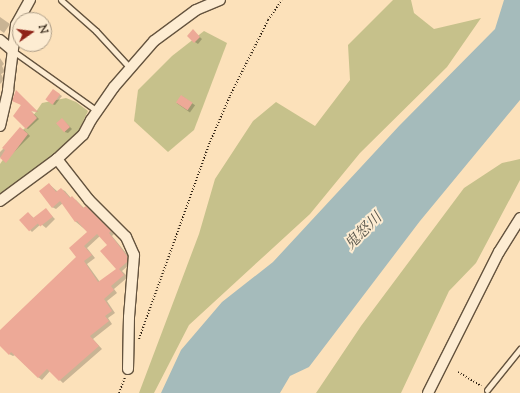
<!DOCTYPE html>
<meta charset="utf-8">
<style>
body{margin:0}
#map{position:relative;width:520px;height:393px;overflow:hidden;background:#fce1ba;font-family:"Sorts Mill Goudy","Noto Serif JP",serif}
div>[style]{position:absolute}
.green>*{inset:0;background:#c6c18b}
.water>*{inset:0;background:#a5bbbb}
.shadow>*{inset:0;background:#0003;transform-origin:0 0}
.building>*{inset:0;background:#eda997;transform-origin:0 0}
.path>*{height:2px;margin-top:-1px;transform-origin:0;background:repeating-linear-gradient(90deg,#322415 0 1px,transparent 0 3px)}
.roads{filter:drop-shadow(1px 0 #64533e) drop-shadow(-1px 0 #64533e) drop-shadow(0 1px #64533e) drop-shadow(0 -1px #64533e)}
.service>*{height:5px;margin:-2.5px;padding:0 2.5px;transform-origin:2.5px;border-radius:2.5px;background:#fdecd2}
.minor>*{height:10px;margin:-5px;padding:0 5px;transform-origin:5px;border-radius:5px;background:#fdecd2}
span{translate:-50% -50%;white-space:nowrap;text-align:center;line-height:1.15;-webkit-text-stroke:4px #fdecd2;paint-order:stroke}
.water-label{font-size:15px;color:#545147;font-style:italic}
.north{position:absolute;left:12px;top:12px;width:40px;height:40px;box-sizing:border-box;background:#fdecd2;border:1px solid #ac9c86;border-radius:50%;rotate:76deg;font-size:11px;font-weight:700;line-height:16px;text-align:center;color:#322415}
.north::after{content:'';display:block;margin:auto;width:14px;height:18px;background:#8f2418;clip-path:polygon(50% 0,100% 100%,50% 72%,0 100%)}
</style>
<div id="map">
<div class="green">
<div style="clip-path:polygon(393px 0,411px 0,414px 13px,434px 29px,481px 18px,447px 67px,360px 153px,310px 214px,189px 325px,154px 393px,139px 393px,199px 234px,215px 179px,253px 121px,276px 102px,315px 126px,350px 80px,348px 45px)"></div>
<div style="clip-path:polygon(204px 31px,227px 43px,194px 130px,168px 152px,134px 121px,138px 90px,172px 56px)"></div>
<div style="clip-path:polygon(66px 98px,76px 102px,88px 111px,77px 134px,48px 160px,0 196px,0 164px,42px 103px)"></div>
<div style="clip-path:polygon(520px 159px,520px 180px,476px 263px,449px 291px,401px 393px,316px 393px,361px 326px,464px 188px,502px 163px)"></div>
</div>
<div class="water">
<div style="clip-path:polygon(504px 0,520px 0,520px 100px,420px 221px,309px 367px,290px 376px,280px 393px,161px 393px,181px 350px,222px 302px,273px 262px,399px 126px,495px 29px)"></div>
</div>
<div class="shadow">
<div style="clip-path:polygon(0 17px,10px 24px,4px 33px,0 30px)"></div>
<div style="clip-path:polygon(193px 31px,202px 39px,198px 44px,195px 42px)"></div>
<div style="clip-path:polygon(0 58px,4px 64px,2px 66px,5px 72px,1px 74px,4px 80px,0 84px)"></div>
<div style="clip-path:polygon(56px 92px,62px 96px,55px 105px,52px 104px)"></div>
<div style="clip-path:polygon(18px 93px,38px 112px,31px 111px,39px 119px,28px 129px,26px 128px)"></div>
<div style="left:182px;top:96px;width:16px;height:9px;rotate:35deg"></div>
<div style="clip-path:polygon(64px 121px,72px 129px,68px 133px,65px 132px)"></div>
<div style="left:23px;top:129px;width:10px;height:36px;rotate:45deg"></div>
<div style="clip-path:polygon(evenodd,49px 184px,58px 192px,61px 189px,65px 191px,71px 198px,76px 200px,84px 208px,86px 207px,89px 209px,114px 234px,112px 236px,131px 259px,130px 264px,122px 271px,128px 277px,114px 289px,117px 293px,107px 301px,115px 313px,108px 318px,112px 324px,93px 339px,102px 349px,63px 383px,50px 371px,42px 380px,38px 377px,15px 355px,13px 356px,9px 354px,0 344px,0 332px,78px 257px,88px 232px,76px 222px,63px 203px,56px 209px,52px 207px,49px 184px,100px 236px,108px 245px,117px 269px,100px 282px,87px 264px,95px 258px,87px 248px,100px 236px)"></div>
<div style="clip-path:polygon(46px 210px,55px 219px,46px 228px,41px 224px,32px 232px,30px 230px,28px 213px,35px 219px)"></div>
</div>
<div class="building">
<div style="clip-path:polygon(193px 29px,200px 37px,194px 43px,187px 36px)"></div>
<div style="left:53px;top:89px;width:9px;height:13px;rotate:36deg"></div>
<div style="clip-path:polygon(16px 90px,38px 112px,31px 111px,37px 118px,26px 129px,13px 116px,21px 105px,12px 101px)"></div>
<div style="left:181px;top:95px;width:14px;height:9px;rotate:34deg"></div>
<div style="left:62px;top:118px;width:12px;height:8px;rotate:48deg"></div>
<div style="clip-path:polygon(20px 127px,28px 134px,6px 163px,0 158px,5px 150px,2px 148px)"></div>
<div style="clip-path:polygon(evenodd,49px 183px,56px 192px,61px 188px,70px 198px,72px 196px,83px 208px,86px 206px,111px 231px,109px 233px,127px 256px,127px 262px,119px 269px,124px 275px,111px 286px,114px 290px,104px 299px,112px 311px,105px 316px,109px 321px,90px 336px,99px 346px,59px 381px,47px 369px,38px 378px,11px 352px,9px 355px,0 346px,0 330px,76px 257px,69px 248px,87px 232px,77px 221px,75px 222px,60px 201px,52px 208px,39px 191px,49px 183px,97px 234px,107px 245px,100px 251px,116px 269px,98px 282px,84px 261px,92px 255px,84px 246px,97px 234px)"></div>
<div style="left:46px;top:208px;width:11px;height:16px;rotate:52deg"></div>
<div style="left:28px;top:212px;width:15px;height:12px;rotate:48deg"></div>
</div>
<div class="path">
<div style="left:139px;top:339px;width:209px;rotate:-70.2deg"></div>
<div style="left:210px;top:142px;width:50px;rotate:-66.5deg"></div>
<div style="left:230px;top:96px;width:85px;rotate:-63.4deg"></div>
<div style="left:268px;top:20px;width:24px;rotate:-55deg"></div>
<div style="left:458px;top:372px;width:27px;rotate:31deg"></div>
<div style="left:119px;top:393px;width:17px;rotate:-69deg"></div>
</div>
<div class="roads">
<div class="service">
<div style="left:61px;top:0;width:47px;rotate:41.5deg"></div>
<div style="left:96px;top:31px;width:50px;rotate:47.4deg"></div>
<div style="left:13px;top:51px;width:103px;rotate:35.5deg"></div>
<div style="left:487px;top:390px;width:53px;rotate:-51.2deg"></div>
</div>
<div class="minor">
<div style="left:0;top:40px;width:16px;rotate:40deg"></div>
<div style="left:0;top:126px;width:37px;rotate:-77deg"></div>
<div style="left:8px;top:90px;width:65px;rotate:-83deg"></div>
<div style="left:16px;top:25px;width:29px;rotate:-61deg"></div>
<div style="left:57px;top:159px;width:52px;rotate:52deg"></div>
<div style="left:89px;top:200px;width:52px;rotate:45deg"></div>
<div style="left:126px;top:237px;width:20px;rotate:66deg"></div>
<div style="left:134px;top:255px;width:62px;rotate:94.6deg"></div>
<div style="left:129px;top:317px;width:52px;rotate:91.1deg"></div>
<div style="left:0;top:201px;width:71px;rotate:-36.4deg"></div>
<div style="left:57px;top:159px;width:35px;rotate:-43deg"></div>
<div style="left:83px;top:135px;width:17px;rotate:-62deg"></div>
<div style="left:91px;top:120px;width:40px;rotate:-55.1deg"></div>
<div style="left:114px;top:87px;width:61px;rotate:-49deg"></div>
<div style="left:154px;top:41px;width:52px;rotate:-36.4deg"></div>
<div style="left:196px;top:10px;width:26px;rotate:-23deg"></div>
<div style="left:428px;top:393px;width:158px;rotate:-63.3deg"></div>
<div style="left:499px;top:252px;width:40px;rotate:-58deg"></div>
</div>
</div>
<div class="water-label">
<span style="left:364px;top:232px;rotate:-45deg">鬼怒川</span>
</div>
<div class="north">N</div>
</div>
